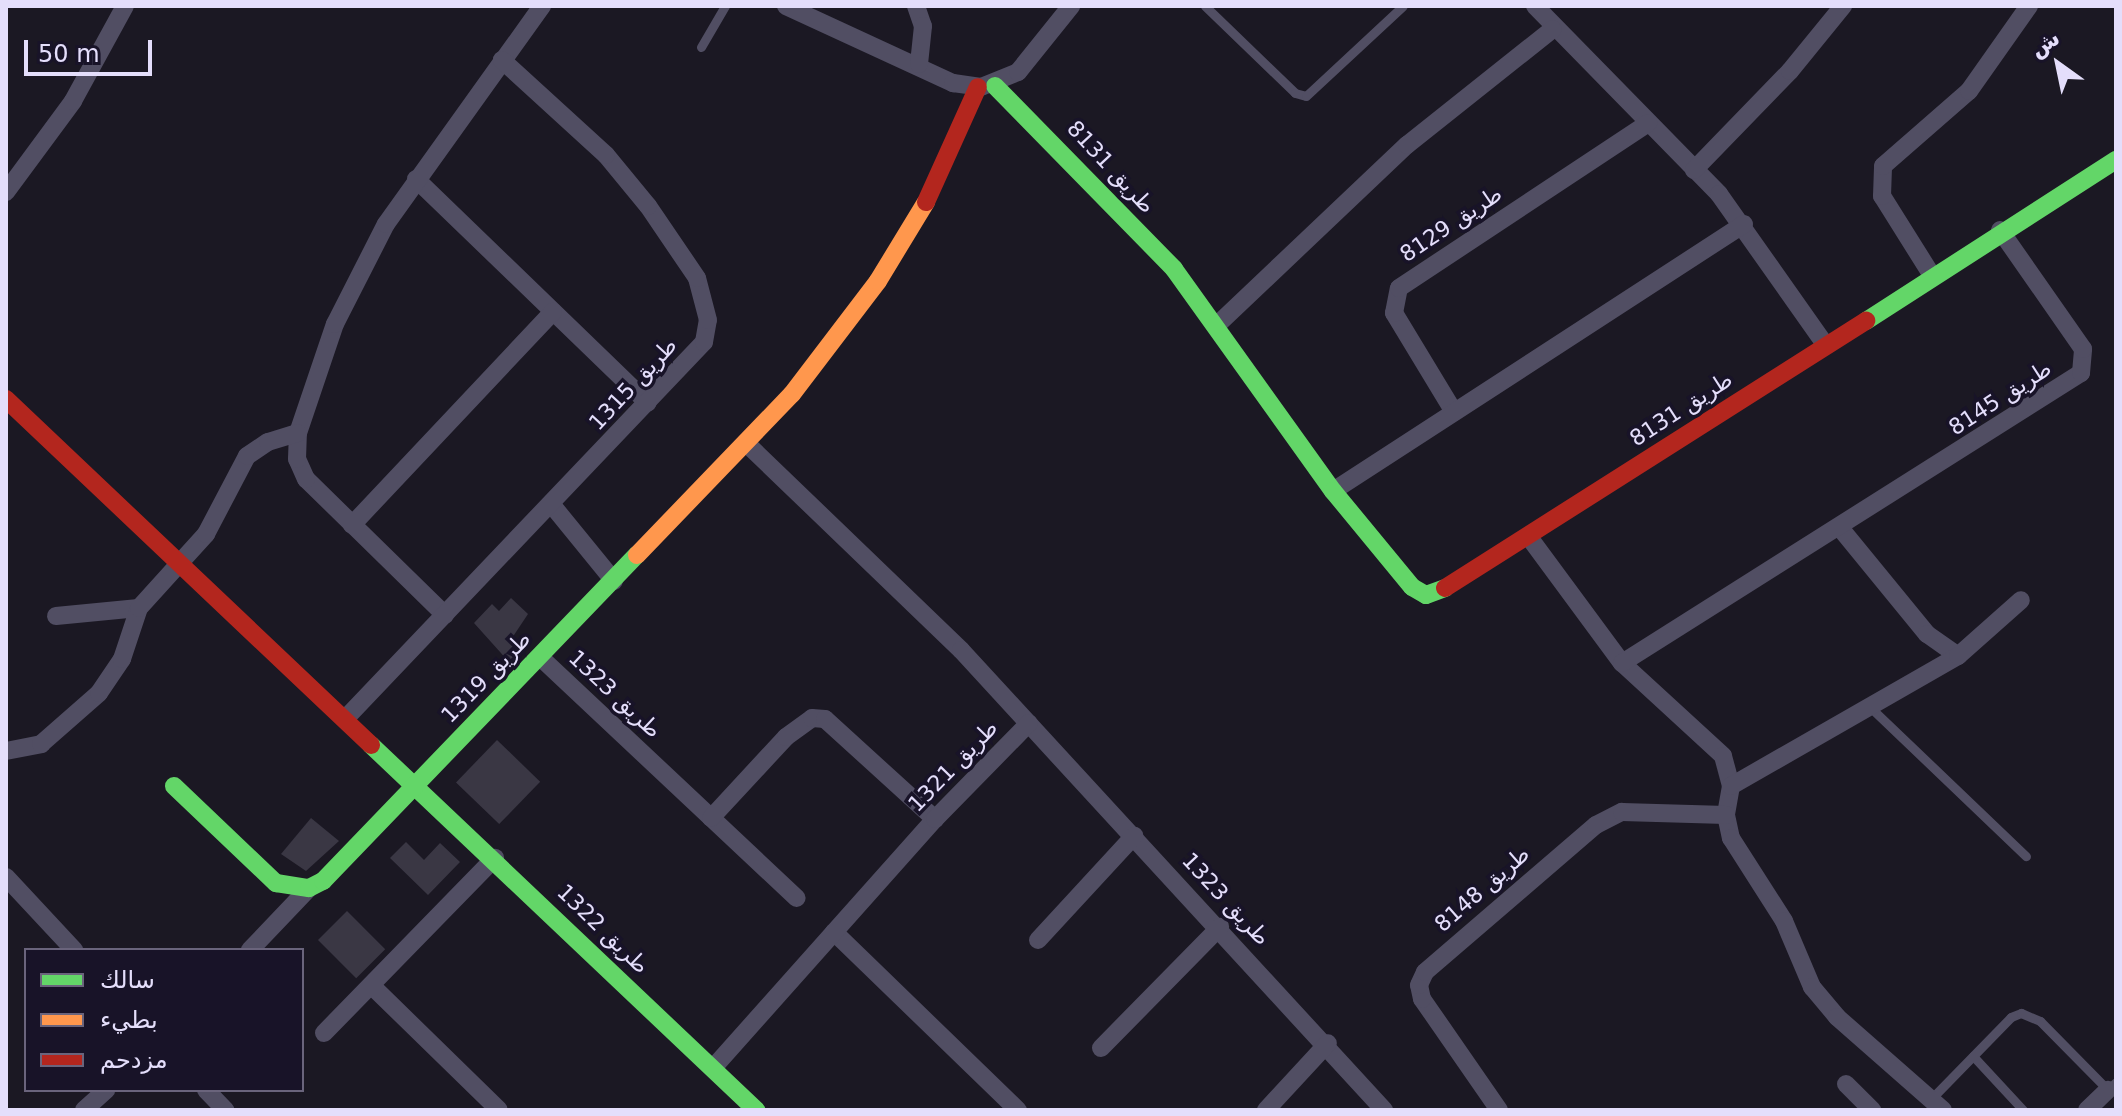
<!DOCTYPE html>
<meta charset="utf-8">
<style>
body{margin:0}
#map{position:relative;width:2122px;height:1116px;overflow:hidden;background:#1b1823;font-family:"DejaVu Sans","Noto Naskh Arabic",sans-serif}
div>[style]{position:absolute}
.building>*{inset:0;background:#3a3744;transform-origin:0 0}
.lane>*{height:9px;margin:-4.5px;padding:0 4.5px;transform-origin:4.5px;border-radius:4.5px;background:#514e63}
.street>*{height:18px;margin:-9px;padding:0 9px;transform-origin:9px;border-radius:9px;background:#514e63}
.fast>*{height:18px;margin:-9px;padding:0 9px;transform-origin:9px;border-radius:9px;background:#63d668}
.slow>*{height:18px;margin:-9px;padding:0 9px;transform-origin:9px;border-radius:9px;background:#ff974d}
.jam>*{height:18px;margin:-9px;padding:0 9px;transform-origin:9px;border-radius:9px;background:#b3261e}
span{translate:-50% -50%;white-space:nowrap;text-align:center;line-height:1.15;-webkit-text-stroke:7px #181328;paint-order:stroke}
.street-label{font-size:22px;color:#e4defb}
.frame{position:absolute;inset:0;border:8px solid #e4defb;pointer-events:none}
.legend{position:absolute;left:24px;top:948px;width:280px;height:144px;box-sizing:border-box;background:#181328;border:2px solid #6a647c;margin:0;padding:10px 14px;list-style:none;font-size:24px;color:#e4defb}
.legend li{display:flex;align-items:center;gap:16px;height:40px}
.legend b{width:40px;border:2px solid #6a647c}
.north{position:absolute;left:2018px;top:24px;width:80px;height:80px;-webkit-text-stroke:6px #181328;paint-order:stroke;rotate:327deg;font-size:22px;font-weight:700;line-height:32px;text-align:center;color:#e4defb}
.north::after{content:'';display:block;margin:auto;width:28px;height:36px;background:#e4defb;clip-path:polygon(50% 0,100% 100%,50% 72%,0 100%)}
.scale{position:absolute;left:24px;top:40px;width:128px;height:36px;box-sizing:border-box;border:4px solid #e4defb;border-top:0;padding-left:10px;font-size:24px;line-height:28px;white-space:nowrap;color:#e4defb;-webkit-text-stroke:6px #181328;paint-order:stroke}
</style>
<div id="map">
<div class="building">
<div style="clip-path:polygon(511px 598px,528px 614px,512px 638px,522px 647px,509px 662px,474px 623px,492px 604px,499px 611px)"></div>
<div style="left:497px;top:740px;width:60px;height:59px;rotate:44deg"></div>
<div style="clip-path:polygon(311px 818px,339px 841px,306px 871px,281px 854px)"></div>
<div style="clip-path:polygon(406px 842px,424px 860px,440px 843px,460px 862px,428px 895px,390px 858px)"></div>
<div style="left:347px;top:911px;width:54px;height:41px;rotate:45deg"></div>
</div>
<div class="lane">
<div style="left:1205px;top:6px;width:125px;rotate:44deg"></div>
<div style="left:1295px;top:93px;width:11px;rotate:15deg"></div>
<div style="left:1306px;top:96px;width:132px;rotate:-42.9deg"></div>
<div style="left:701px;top:47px;width:48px;rotate:-59.7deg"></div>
<div style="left:1872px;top:709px;width:213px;rotate:43.7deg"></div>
<div style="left:1973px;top:1056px;width:74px;rotate:47.2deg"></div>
<div style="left:1929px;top:1101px;width:117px;rotate:-45.7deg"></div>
<div style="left:2011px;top:1017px;width:11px;rotate:-22deg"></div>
<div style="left:2021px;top:1013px;width:21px;rotate:23deg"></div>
<div style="left:2040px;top:1021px;width:97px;rotate:45.4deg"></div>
<div style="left:2108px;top:1090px;width:11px;rotate:-45deg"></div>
</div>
<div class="street">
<div style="left:786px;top:6px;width:184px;rotate:24.8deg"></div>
<div style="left:953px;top:83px;width:28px;rotate:8deg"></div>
<div style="left:981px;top:87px;width:40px;rotate:-22deg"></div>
<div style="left:1018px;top:72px;width:85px;rotate:-51.2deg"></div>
<div style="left:916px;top:6px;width:21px;rotate:71deg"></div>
<div style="left:923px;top:26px;width:38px;rotate:96deg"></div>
<div style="left:1535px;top:6px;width:263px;rotate:45.6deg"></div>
<div style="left:1719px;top:194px;width:184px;rotate:54.8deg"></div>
<div style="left:1694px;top:170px;width:138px;rotate:-45.9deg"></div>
<div style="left:1790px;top:71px;width:84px;rotate:-50.8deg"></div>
<div style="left:416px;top:179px;width:322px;rotate:44deg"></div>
<div style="left:6px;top:192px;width:113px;rotate:-53.6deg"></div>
<div style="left:73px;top:101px;width:108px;rotate:-61.3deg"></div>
<div style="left:1931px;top:274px;width:92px;rotate:-122.1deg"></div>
<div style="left:1882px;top:196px;width:30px;rotate:-88deg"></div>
<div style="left:1883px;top:166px;width:114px;rotate:-41.1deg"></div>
<div style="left:1969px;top:91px;width:104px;rotate:-54.8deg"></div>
<div style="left:1216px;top:326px;width:263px;rotate:-43.5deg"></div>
<div style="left:1407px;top:145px;width:186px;rotate:-38.5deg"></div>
<div style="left:1454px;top:412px;width:116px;rotate:-121.2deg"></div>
<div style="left:1394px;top:313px;width:25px;rotate:-79deg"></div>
<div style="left:1399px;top:288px;width:299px;rotate:-33.5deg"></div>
<div style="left:747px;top:444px;width:297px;rotate:43.9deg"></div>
<div style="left:961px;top:650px;width:625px;rotate:47.4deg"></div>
<div style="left:1333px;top:491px;width:490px;rotate:-33deg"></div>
<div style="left:552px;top:505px;width:98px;rotate:50.8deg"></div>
<div style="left:352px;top:525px;width:293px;rotate:-46.7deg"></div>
<div style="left:1841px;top:529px;width:136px;rotate:50.7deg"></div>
<div style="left:1927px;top:634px;width:38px;rotate:35deg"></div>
<div style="left:1529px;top:537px;width:157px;rotate:53.6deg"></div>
<div style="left:1622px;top:663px;width:137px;rotate:42.6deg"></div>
<div style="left:1723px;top:756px;width:31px;rotate:75deg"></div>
<div style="left:1731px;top:786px;width:29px;rotate:100deg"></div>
<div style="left:1726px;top:815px;width:24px;rotate:78deg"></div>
<div style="left:1731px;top:838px;width:98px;rotate:57.4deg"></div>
<div style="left:1784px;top:921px;width:72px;rotate:67deg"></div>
<div style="left:1812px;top:987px;width:39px;rotate:50deg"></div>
<div style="left:1837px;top:1017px;width:141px;rotate:41.3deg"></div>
<div style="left:445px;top:615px;width:194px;rotate:-135.6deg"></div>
<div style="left:306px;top:479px;width:22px;rotate:-114deg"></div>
<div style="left:297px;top:459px;width:26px;rotate:-88deg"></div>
<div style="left:298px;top:433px;width:115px;rotate:-71.3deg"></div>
<div style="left:335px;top:324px;width:112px;rotate:-63deg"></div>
<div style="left:386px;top:224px;width:268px;rotate:-54.4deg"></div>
<div style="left:56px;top:616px;width:83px;rotate:-5.5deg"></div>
<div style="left:540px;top:657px;width:352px;rotate:43.2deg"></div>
<div style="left:1622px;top:663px;width:543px;rotate:-32.29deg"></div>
<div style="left:2081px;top:373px;width:24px;rotate:-85deg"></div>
<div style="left:2083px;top:349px;width:145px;rotate:-124.9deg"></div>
<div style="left:346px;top:718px;width:519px;rotate:-46.4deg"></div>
<div style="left:704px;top:342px;width:22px;rotate:-80deg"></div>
<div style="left:708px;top:320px;width:43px;rotate:-104.7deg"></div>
<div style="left:697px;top:278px;width:87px;rotate:-124.2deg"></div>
<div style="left:648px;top:206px;width:66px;rotate:-129.5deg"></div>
<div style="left:606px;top:155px;width:141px;rotate:-137.6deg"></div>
<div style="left:6px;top:751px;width:36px;rotate:-11deg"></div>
<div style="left:41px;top:744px;width:77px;rotate:-41.3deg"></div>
<div style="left:99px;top:693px;width:41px;rotate:-55.9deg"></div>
<div style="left:122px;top:659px;width:54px;rotate:-71.6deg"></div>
<div style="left:139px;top:608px;width:100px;rotate:-47.8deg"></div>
<div style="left:206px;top:534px;width:88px;rotate:-62.3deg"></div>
<div style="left:247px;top:456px;width:25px;rotate:-34deg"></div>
<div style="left:268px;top:442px;width:31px;rotate:-17deg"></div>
<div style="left:1731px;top:786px;width:262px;rotate:-29.8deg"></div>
<div style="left:1958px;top:656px;width:84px;rotate:-41.6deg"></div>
<div style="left:711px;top:818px;width:110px;rotate:-47.2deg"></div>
<div style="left:786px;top:737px;width:32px;rotate:-36deg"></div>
<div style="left:812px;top:718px;width:13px;rotate:4deg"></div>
<div style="left:825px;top:719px;width:149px;rotate:42.3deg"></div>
<div style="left:6px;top:877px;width:100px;rotate:47deg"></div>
<div style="left:834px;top:932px;width:256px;rotate:44.1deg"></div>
<div style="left:1038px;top:940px;width:142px;rotate:-47.3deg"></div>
<div style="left:250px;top:950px;width:86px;rotate:-46.4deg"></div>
<div style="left:372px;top:986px;width:177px;rotate:44.3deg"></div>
<div style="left:324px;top:1033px;width:245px;rotate:-45.7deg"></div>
<div style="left:1101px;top:1048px;width:170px;rotate:-45.5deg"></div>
<div style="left:713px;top:1068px;width:334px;rotate:-48.3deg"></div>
<div style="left:935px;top:819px;width:134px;rotate:-45.6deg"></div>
<div style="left:1846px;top:1084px;width:37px;rotate:45deg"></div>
<div style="left:206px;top:1090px;width:28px;rotate:46deg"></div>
<div style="left:84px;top:1110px;width:30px;rotate:-42deg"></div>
<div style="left:1266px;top:1110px;width:91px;rotate:-47.2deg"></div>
<div style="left:1499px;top:1110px;width:135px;rotate:-124.7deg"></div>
<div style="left:1422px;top:999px;width:14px;rotate:-102deg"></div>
<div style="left:1419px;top:985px;width:14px;rotate:-65deg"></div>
<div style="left:1425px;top:972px;width:225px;rotate:-40.7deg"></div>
<div style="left:1596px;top:825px;width:29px;rotate:-27deg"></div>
<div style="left:1622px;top:812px;width:104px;rotate:1.7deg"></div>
<div style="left:2087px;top:1110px;width:29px;rotate:-44deg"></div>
</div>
<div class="fast">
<div style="left:995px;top:86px;width:256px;rotate:45.6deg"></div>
<div style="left:1174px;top:269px;width:273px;rotate:54.4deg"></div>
<div style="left:1333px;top:491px;width:124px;rotate:50.5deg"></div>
<div style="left:1412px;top:587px;width:16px;rotate:30deg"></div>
<div style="left:1426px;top:595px;width:20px;rotate:-20deg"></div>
<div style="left:1866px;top:321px;width:297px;rotate:-32.8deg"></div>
<div style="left:371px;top:745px;width:531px;rotate:43.47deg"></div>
<div style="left:174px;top:786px;width:141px;rotate:43.6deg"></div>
<div style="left:276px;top:883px;width:33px;rotate:9deg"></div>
<div style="left:309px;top:888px;width:16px;rotate:-27deg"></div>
<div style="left:323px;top:881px;width:453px;rotate:-46.1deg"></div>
</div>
<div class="slow">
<div style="left:637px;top:555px;width:223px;rotate:-46.1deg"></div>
<div style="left:792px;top:394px;width:142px;rotate:-52.7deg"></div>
<div style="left:878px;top:281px;width:92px;rotate:-58.7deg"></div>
</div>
<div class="jam">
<div style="left:926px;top:202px;width:126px;rotate:-65.7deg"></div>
<div style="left:6px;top:399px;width:503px;rotate:43.47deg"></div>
<div style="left:1445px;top:588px;width:499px;rotate:-32.4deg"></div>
</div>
<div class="street-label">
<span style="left:1111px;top:167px;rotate:47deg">طريق 8131</span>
<span style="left:1451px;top:224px;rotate:-34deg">طريق 8129</span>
<span style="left:633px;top:384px;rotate:-47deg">طريق 1315</span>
<span style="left:2000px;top:398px;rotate:-33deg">طريق 8145</span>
<span style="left:1681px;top:409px;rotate:-33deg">طريق 8131</span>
<span style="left:486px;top:677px;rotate:-46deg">طريق 1319</span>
<span style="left:615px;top:694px;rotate:43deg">طريق 1323</span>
<span style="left:953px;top:766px;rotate:-46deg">طريق 1321</span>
<span style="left:1482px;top:889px;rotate:-41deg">طريق 8148</span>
<span style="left:1226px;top:899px;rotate:47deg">طريق 1323</span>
<span style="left:603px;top:929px;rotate:44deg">طريق 1322</span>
</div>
<div class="frame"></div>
<ul class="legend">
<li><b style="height:10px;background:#63d668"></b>سالك</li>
<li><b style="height:10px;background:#ff974d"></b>بطيء</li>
<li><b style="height:10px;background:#b3261e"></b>مزدحم</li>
</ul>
<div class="north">ش</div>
<div class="scale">50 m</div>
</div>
